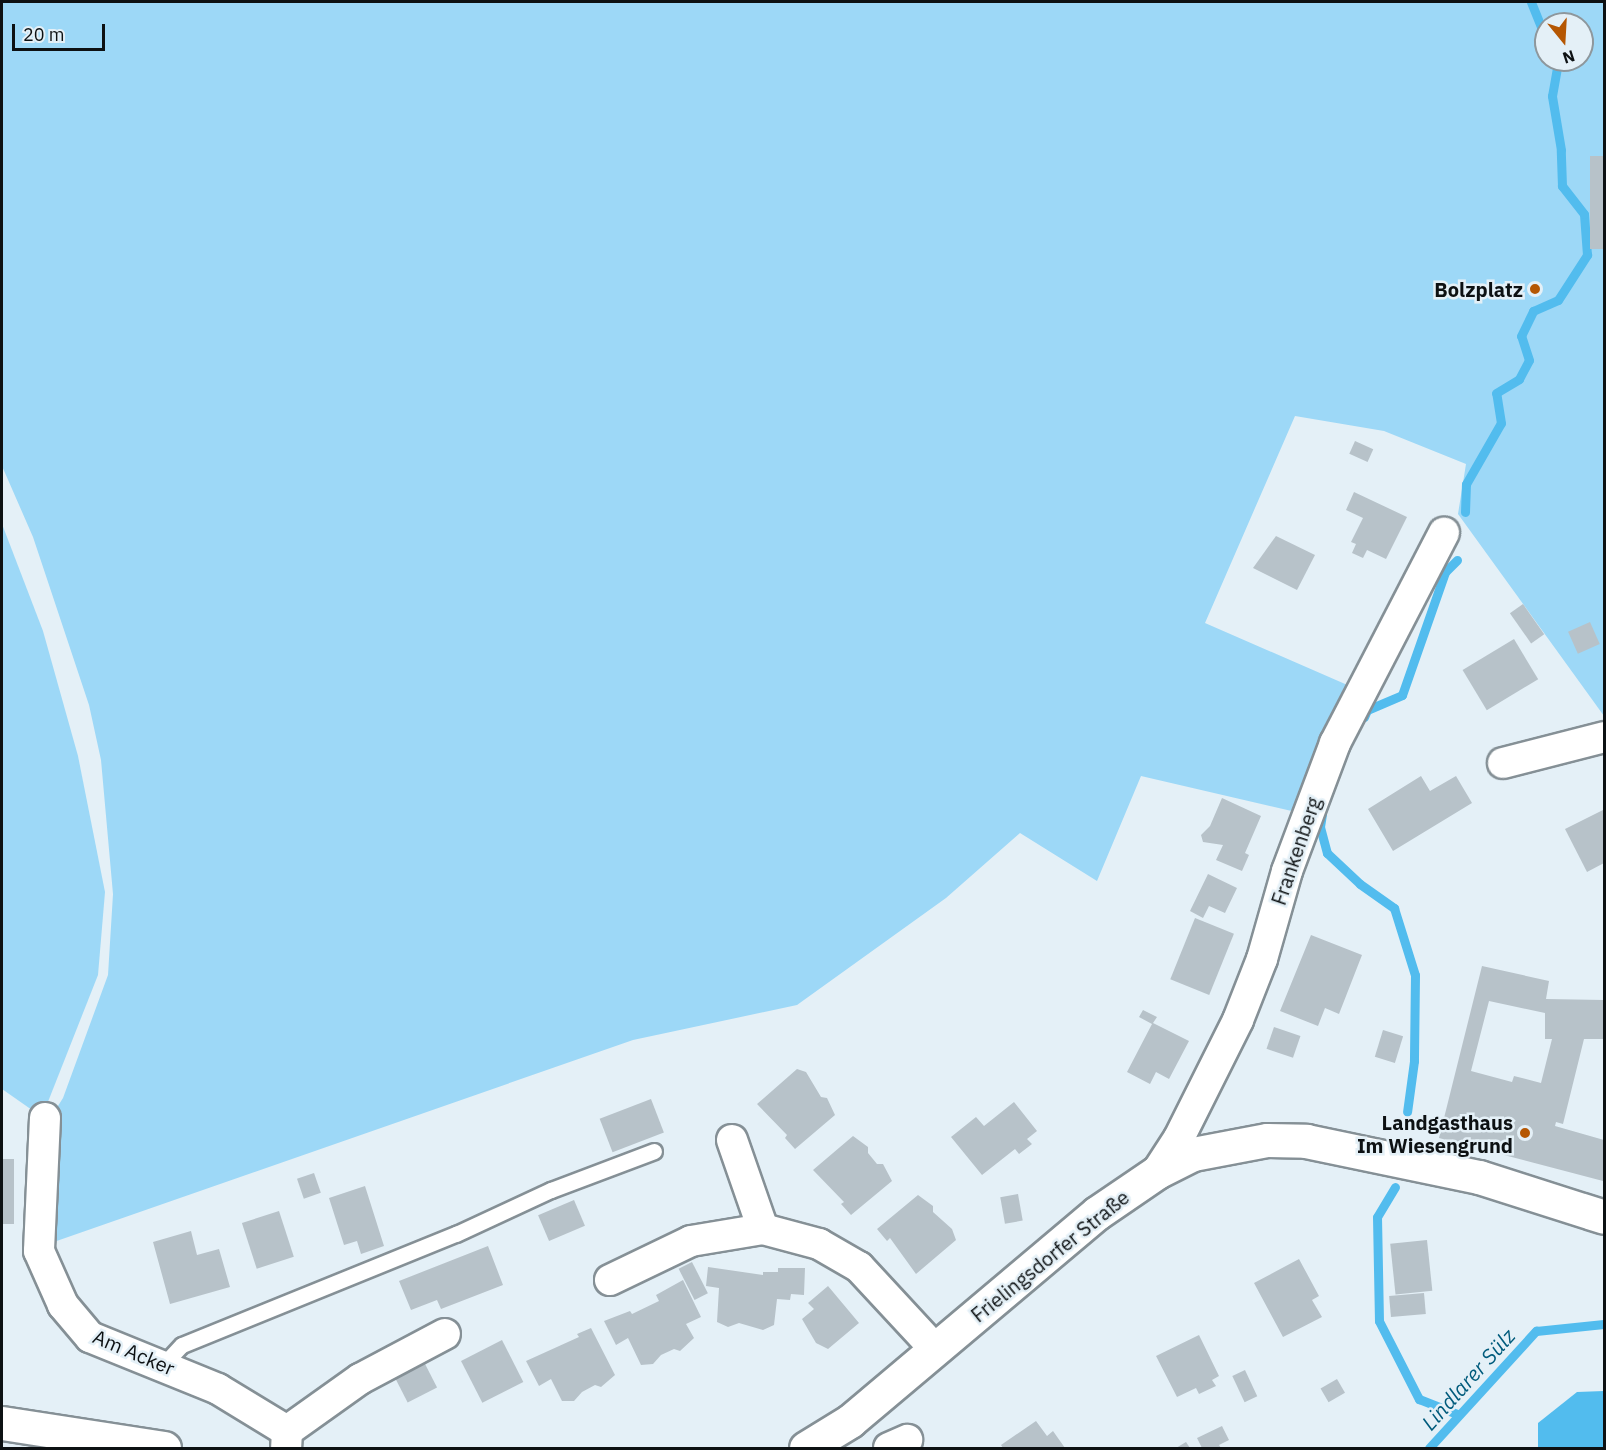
<!DOCTYPE html>
<meta charset="utf-8">
<style>
body{margin:0}
#map{position:relative;width:1606px;height:1450px;overflow:hidden;background:#e4f0f7;font-family:"IBM Plex Sans",sans-serif}
div>[style]{position:absolute}
.green>*{inset:0;background:#9dd8f7}
.water>*{inset:0;background:#52bcee}
.stream>*{height:9px;margin:-4.5px;padding:0 4.5px;transform-origin:4.5px;border-radius:4.5px;background:#52bcee}
.building>*{inset:0;background:#b7c2c9;transform-origin:0 0}
.roads{filter:drop-shadow(2px 0 #859096) drop-shadow(-2px 0 #859096) drop-shadow(0 2px #859096) drop-shadow(0 -2px #859096)}
.lane>*{height:15px;margin:-7.5px;padding:0 7.5px;transform-origin:7.5px;border-radius:7.5px;background:#fff}
.street>*{height:30px;margin:-15px;padding:0 15px;transform-origin:15px;border-radius:15px;background:#fff}
.secondary>*{height:33px;margin:-16.5px;padding:0 16.5px;transform-origin:16.5px;border-radius:16.5px;background:#fff}
.dots>*{width:16px;height:16px;translate:-50% -50%;box-sizing:border-box;border:3px solid #e4f0f7;border-radius:50%}
span{translate:-50% -50%;white-space:nowrap;text-align:center;line-height:1.15;-webkit-text-stroke:5px #e4f0f7;paint-order:stroke}
.poi-label{font-size:20px;color:#0d1113;font-weight:700}
.right{translate:-100% -50%;text-align:right}
.street-label{font-size:20px;color:#0d1113}
.water-label{font-size:21px;color:#005b7c;font-style:italic}
.frame{position:absolute;inset:0;border:3px solid #0d1113;pointer-events:none}
.north{position:absolute;left:1534px;top:12px;width:60px;height:60px;box-sizing:border-box;background:#e4f0f7;border:2px solid #8e979c;border-radius:50%;rotate:162deg;font-size:16px;font-weight:700;line-height:24px;text-align:center;color:#0d1113}
.north::after{content:'';display:block;margin:auto;width:21px;height:27px;background:#b55703;clip-path:polygon(50% 0,100% 100%,50% 72%,0 100%)}
.scale{position:absolute;left:12px;top:24px;width:93px;height:27px;box-sizing:border-box;border:3px solid #0d1113;border-top:0;padding-left:8px;font-size:18px;line-height:21px;white-space:nowrap;color:#0d1113;-webkit-text-stroke:4px #e4f0f7;paint-order:stroke}
</style>
<div id="map">
<div class="green">
<div style="clip-path:polygon(evenodd,2px 2px,1604px 2px,1604px 716px,1458px 514px,1466px 464px,1384px 431px,1295px 416px,1205px 623px,1352px 687px,1296px 812px,1141px 776px,1097px 881px,1020px 833px,946px 898px,797px 1005px,633px 1040px,48px 1244px,51px 1117px,63px 1098px,108px 975px,113px 894px,101px 760px,89px 705px,33px 537px,2px 466px,2px 2px,1546px 24px,1582px 24px,1582px 60px,1546px 60px,1546px 24px)"></div>
<div style="clip-path:polygon(2px 524px,43px 631px,78px 756px,105px 892px,98px 975px,42px 1117px,2px 1089px)"></div>
</div>
<div class="water">
<div style="clip-path:polygon(1604px 1391px,1604px 1448px,1538px 1448px,1538px 1423px,1577px 1392px)"></div>
</div>
<div class="stream">
<div style="left:1531px;top:2px;width:40px;rotate:68deg"></div>
<div style="left:1465px;top:512px;width:28px;rotate:-88deg"></div>
<div style="left:1466px;top:484px;width:70px;rotate:-60.2deg"></div>
<div style="left:1501px;top:423px;width:30px;rotate:-99deg"></div>
<div style="left:1496px;top:393px;width:27px;rotate:-31deg"></div>
<div style="left:1519px;top:379px;width:21px;rotate:-62deg"></div>
<div style="left:1529px;top:360px;width:25px;rotate:-108deg"></div>
<div style="left:1521px;top:336px;width:28px;rotate:-64deg"></div>
<div style="left:1533px;top:311px;width:27px;rotate:-24deg"></div>
<div style="left:1558px;top:300px;width:54px;rotate:-57.2deg"></div>
<div style="left:1587px;top:255px;width:41px;rotate:-94.2deg"></div>
<div style="left:1584px;top:214px;width:36px;rotate:-128deg"></div>
<div style="left:1562px;top:186px;width:36px;rotate:-92deg"></div>
<div style="left:1561px;top:150px;width:55px;rotate:-99.5deg"></div>
<div style="left:1552px;top:96px;width:28px;rotate:-80deg"></div>
<div style="left:1557px;top:68px;width:9px;rotate:-111deg"></div>
<div style="left:1364px;top:717px;width:8px;rotate:-67deg"></div>
<div style="left:1367px;top:710px;width:38px;rotate:-23deg"></div>
<div style="left:1402px;top:695px;width:130px;rotate:-70.7deg"></div>
<div style="left:1445px;top:572px;width:17px;rotate:-45deg"></div>
<div style="left:1322px;top:814px;width:13px;rotate:99deg"></div>
<div style="left:1320px;top:827px;width:27px;rotate:75deg"></div>
<div style="left:1327px;top:853px;width:45px;rotate:43.2deg"></div>
<div style="left:1360px;top:884px;width:42px;rotate:35.2deg"></div>
<div style="left:1394px;top:908px;width:70px;rotate:72.6deg"></div>
<div style="left:1415px;top:975px;width:86px;rotate:90.7deg"></div>
<div style="left:1414px;top:1061px;width:51px;rotate:97.8deg"></div>
<div style="left:1395px;top:1187px;width:35px;rotate:121deg"></div>
<div style="left:1377px;top:1217px;width:104px;rotate:88.9deg"></div>
<div style="left:1379px;top:1321px;width:88px;rotate:62.9deg"></div>
<div style="left:1419px;top:1399px;width:41px;rotate:21.5deg"></div>
<div style="left:1429px;top:1448px;width:159px;rotate:-47.6deg"></div>
<div style="left:1536px;top:1331px;width:68px;rotate:-5.9deg"></div>
</div>
<div class="building">
<div style="left:1590px;top:156px;width:14px;height:93px"></div>
<div style="left:1355px;top:441px;width:20px;height:14px;rotate:24deg"></div>
<div style="clip-path:polygon(1354px 492px,1407px 517px,1386px 559px,1367px 550px,1363px 558px,1352px 553px,1356px 544px,1351px 542px,1363px 518px,1346px 510px)"></div>
<div style="clip-path:polygon(1276px 536px,1315px 555px,1297px 590px,1253px 568px)"></div>
<div style="left:1523px;top:604px;width:37px;height:16px;rotate:55deg"></div>
<div style="left:1590px;top:622px;width:24px;height:24px;rotate:66deg"></div>
<div style="left:1514px;top:639px;width:47px;height:60px;rotate:59deg"></div>
<div style="clip-path:polygon(1421px 776px,1430px 791px,1456px 776px,1472px 803px,1393px 851px,1368px 809px)"></div>
<div style="clip-path:polygon(1222px 798px,1261px 816px,1245px 853px,1249px 855px,1242px 871px,1216px 860px,1223px 845px,1203px 842px,1201px 835px,1210px 826px)"></div>
<div style="clip-path:polygon(1603px 810px,1604px 863px,1587px 872px,1565px 829px)"></div>
<div style="clip-path:polygon(1208px 874px,1237px 888px,1225px 913px,1209px 906px,1203px 918px,1190px 911px)"></div>
<div style="left:1195px;top:918px;width:42px;height:66px;rotate:22deg"></div>
<div style="clip-path:polygon(1311px 935px,1362px 955px,1339px 1014px,1325px 1008px,1318px 1026px,1280px 1011px)"></div>
<div style="clip-path:polygon(evenodd,1482px 966px,1549px 981px,1546px 999px,1604px 1000px,1604px 1039px,1584px 1039px,1563px 1124px,1556px 1122px,1555px 1126px,1604px 1140px,1603px 1181px,1439px 1138px,1482px 966px,1489px 1001px,1545px 1013px,1545px 1039px,1552px 1039px,1541px 1083px,1514px 1076px,1512px 1082px,1471px 1071px,1489px 1001px)"></div>
<div style="clip-path:polygon(1143px 1010px,1157px 1017px,1153px 1023px,1189px 1041px,1169px 1079px,1156px 1072px,1150px 1084px,1127px 1072px,1152px 1024px,1139px 1017px)"></div>
<div style="left:1274px;top:1027px;width:28px;height:23px;rotate:19deg"></div>
<div style="left:1383px;top:1030px;width:21px;height:28px;rotate:17deg"></div>
<div style="clip-path:polygon(797px 1069px,806px 1072px,821px 1097px,827px 1098px,835px 1115px,795px 1149px,785px 1138px,787px 1135px,757px 1104px)"></div>
<div style="left:651px;top:1099px;width:36px;height:55px;rotate:69deg"></div>
<div style="clip-path:polygon(1014px 1102px,1037px 1131px,1027px 1139px,1032px 1144px,1019px 1154px,1015px 1149px,982px 1175px,951px 1137px,976px 1117px,984px 1126px)"></div>
<div style="clip-path:polygon(853px 1136px,868px 1147px,868px 1153px,877px 1164px,883px 1164px,892px 1181px,851px 1215px,841px 1204px,844px 1202px,813px 1170px)"></div>
<div style="left:2px;top:1159px;width:12px;height:65px"></div>
<div style="left:314px;top:1173px;width:21px;height:18px;rotate:71deg"></div>
<div style="clip-path:polygon(365px 1186px,384px 1246px,361px 1254px,357px 1241px,344px 1245px,329px 1198px)"></div>
<div style="left:1018px;top:1194px;width:27px;height:18px;rotate:80deg"></div>
<div style="clip-path:polygon(918px 1195px,933px 1206px,933px 1212px,952px 1229px,956px 1240px,916px 1274px,890px 1238px,887px 1241px,877px 1229px)"></div>
<div style="left:574px;top:1200px;width:28px;height:39px;rotate:67deg"></div>
<div style="left:279px;top:1211px;width:48px;height:39px;rotate:72deg"></div>
<div style="clip-path:polygon(191px 1231px,197px 1255px,219px 1249px,230px 1287px,170px 1304px,153px 1242px)"></div>
<div style="left:1427px;top:1240px;width:51px;height:37px;rotate:84deg"></div>
<div style="clip-path:polygon(488px 1246px,503px 1285px,441px 1309px,437px 1300px,411px 1310px,399px 1281px)"></div>
<div style="clip-path:polygon(1299px 1259px,1319px 1296px,1312px 1300px,1322px 1317px,1283px 1337px,1254px 1283px)"></div>
<div style="left:692px;top:1262px;width:35px;height:15px;rotate:63deg"></div>
<div style="clip-path:polygon(708px 1267px,763px 1275px,763px 1272px,778px 1272px,778px 1268px,805px 1268px,804px 1295px,791px 1294px,790px 1300px,777px 1299px,774px 1325px,763px 1330px,739px 1323px,728px 1327px,717px 1322px,719px 1288px,706px 1286px)"></div>
<div style="clip-path:polygon(683px 1280px,701px 1317px,686px 1324px,694px 1338px,680px 1351px,674px 1349px,661px 1355px,653px 1364px,641px 1365px,628px 1338px,616px 1345px,604px 1321px,630px 1311px,632px 1314px,659px 1301px,656px 1295px)"></div>
<div style="clip-path:polygon(828px 1286px,859px 1323px,828px 1349px,816px 1343px,802px 1319px,814px 1309px,808px 1303px)"></div>
<div style="left:1424px;top:1293px;width:21px;height:35px;rotate:85deg"></div>
<div style="clip-path:polygon(591px 1328px,615px 1375px,601px 1387px,595px 1385px,582px 1392px,574px 1401px,562px 1401px,551px 1379px,539px 1386px,526px 1361px,579px 1337px,577px 1334px)"></div>
<div style="clip-path:polygon(1199px 1335px,1219px 1376px,1212px 1380px,1216px 1386px,1199px 1394px,1196px 1388px,1177px 1397px,1156px 1356px)"></div>
<div style="left:502px;top:1340px;width:47px;height:46px;rotate:63deg"></div>
<div style="left:423px;top:1360px;width:31px;height:33px;rotate:63deg"></div>
<div style="left:1245px;top:1370px;width:29px;height:14px;rotate:65deg"></div>
<div style="left:1337px;top:1379px;width:16px;height:19px;rotate:60deg"></div>
<div style="clip-path:polygon(1036px 1421px,1047px 1436px,1053px 1431px,1065px 1448px,1003px 1448px,1001px 1445px)"></div>
<div style="clip-path:polygon(1222px 1426px,1229px 1440px,1219px 1445px,1221px 1448px,1202px 1448px,1197px 1438px)"></div>
<div style="clip-path:polygon(1186px 1442px,1190px 1448px,1176px 1448px)"></div>
</div>
<div class="roads">
<div class="lane">
<div style="left:164px;top:1364px;width:26px;rotate:-47deg"></div>
<div style="left:182px;top:1345px;width:296px;rotate:-22.1deg"></div>
<div style="left:456px;top:1234px;width:105px;rotate:-24.9deg"></div>
<div style="left:551px;top:1190px;width:110px;rotate:-20.7deg"></div>
</div>
<div class="street">
<div style="left:1503px;top:763px;width:104px;rotate:-14.4deg"></div>
<div style="left:45px;top:1118px;width:133px;rotate:92.6deg"></div>
<div style="left:39px;top:1251px;width:59px;rotate:66deg"></div>
<div style="left:63px;top:1305px;width:42px;rotate:49.8deg"></div>
<div style="left:90px;top:1337px;width:138px;rotate:22.1deg"></div>
<div style="left:218px;top:1389px;width:81px;rotate:31.3deg"></div>
<div style="left:287px;top:1431px;width:17px;rotate:93deg"></div>
<div style="left:732px;top:1140px;width:94px;rotate:70.8deg"></div>
<div style="left:763px;top:1229px;width:58px;rotate:15deg"></div>
<div style="left:819px;top:1244px;width:46px;rotate:29.9deg"></div>
<div style="left:859px;top:1267px;width:112px;rotate:47.2deg"></div>
<div style="left:1157px;top:1172px;width:40px;rotate:-57.1deg"></div>
<div style="left:1179px;top:1138px;width:132px;rotate:-63.4deg"></div>
<div style="left:1238px;top:1020px;width:66px;rotate:-68.5deg"></div>
<div style="left:1262px;top:959px;width:91px;rotate:-74.1deg"></div>
<div style="left:1287px;top:871px;width:137px;rotate:-69.4deg"></div>
<div style="left:1335px;top:743px;width:237px;rotate:-62.6deg"></div>
<div style="left:610px;top:1280px;width:90px;rotate:-25.7deg"></div>
<div style="left:691px;top:1241px;width:73px;rotate:-9.5deg"></div>
<div style="left:287px;top:1431px;width:90px;rotate:-35.5deg"></div>
<div style="left:360px;top:1379px;width:96px;rotate:-27.9deg"></div>
<div style="left:889px;top:1448px;width:20px;rotate:-24deg"></div>
</div>
<div class="secondary">
<div style="left:2px;top:1423px;width:164px;rotate:8.8deg"></div>
<div style="left:806px;top:1448px;width:52px;rotate:-31.5deg"></div>
<div style="left:850px;top:1421px;width:323px;rotate:-40.1deg"></div>
<div style="left:1097px;top:1213px;width:73px;rotate:-34.3deg"></div>
<div style="left:1157px;top:1172px;width:40px;rotate:-26.6deg"></div>
<div style="left:1193px;top:1154px;width:75px;rotate:-10.7deg"></div>
<div style="left:1267px;top:1140px;width:39px;rotate:1deg"></div>
<div style="left:1306px;top:1141px;width:177px;rotate:11.8deg"></div>
<div style="left:1479px;top:1177px;width:131px;rotate:17.7deg"></div>
</div>
</div>
<div class="dots">
<div style="left:1535px;top:289px;background:#b55703"></div>
<div style="left:1525px;top:1133px;background:#b55703"></div>
</div>
<div class="poi-label">
<span class="right" style="left:1523px;top:289px">Bolzplatz</span>
<span class="right" style="left:1513px;top:1134px">Landgasthaus<br>Im Wiesengrund</span>
</div>
<div class="street-label">
<span style="left:1296px;top:851px;rotate:-71deg">Frankenberg</span>
<span style="left:1050px;top:1256px;rotate:-39deg">Frielingsdorfer Straße</span>
<span style="left:134px;top:1352px;rotate:23deg">Am Acker</span>
</div>
<div class="water-label">
<span style="left:1468px;top:1379px;rotate:-48deg">Lindlarer Sülz</span>
</div>
<div class="frame"></div>
<div class="north">N</div>
<div class="scale">20 m</div>
</div>
